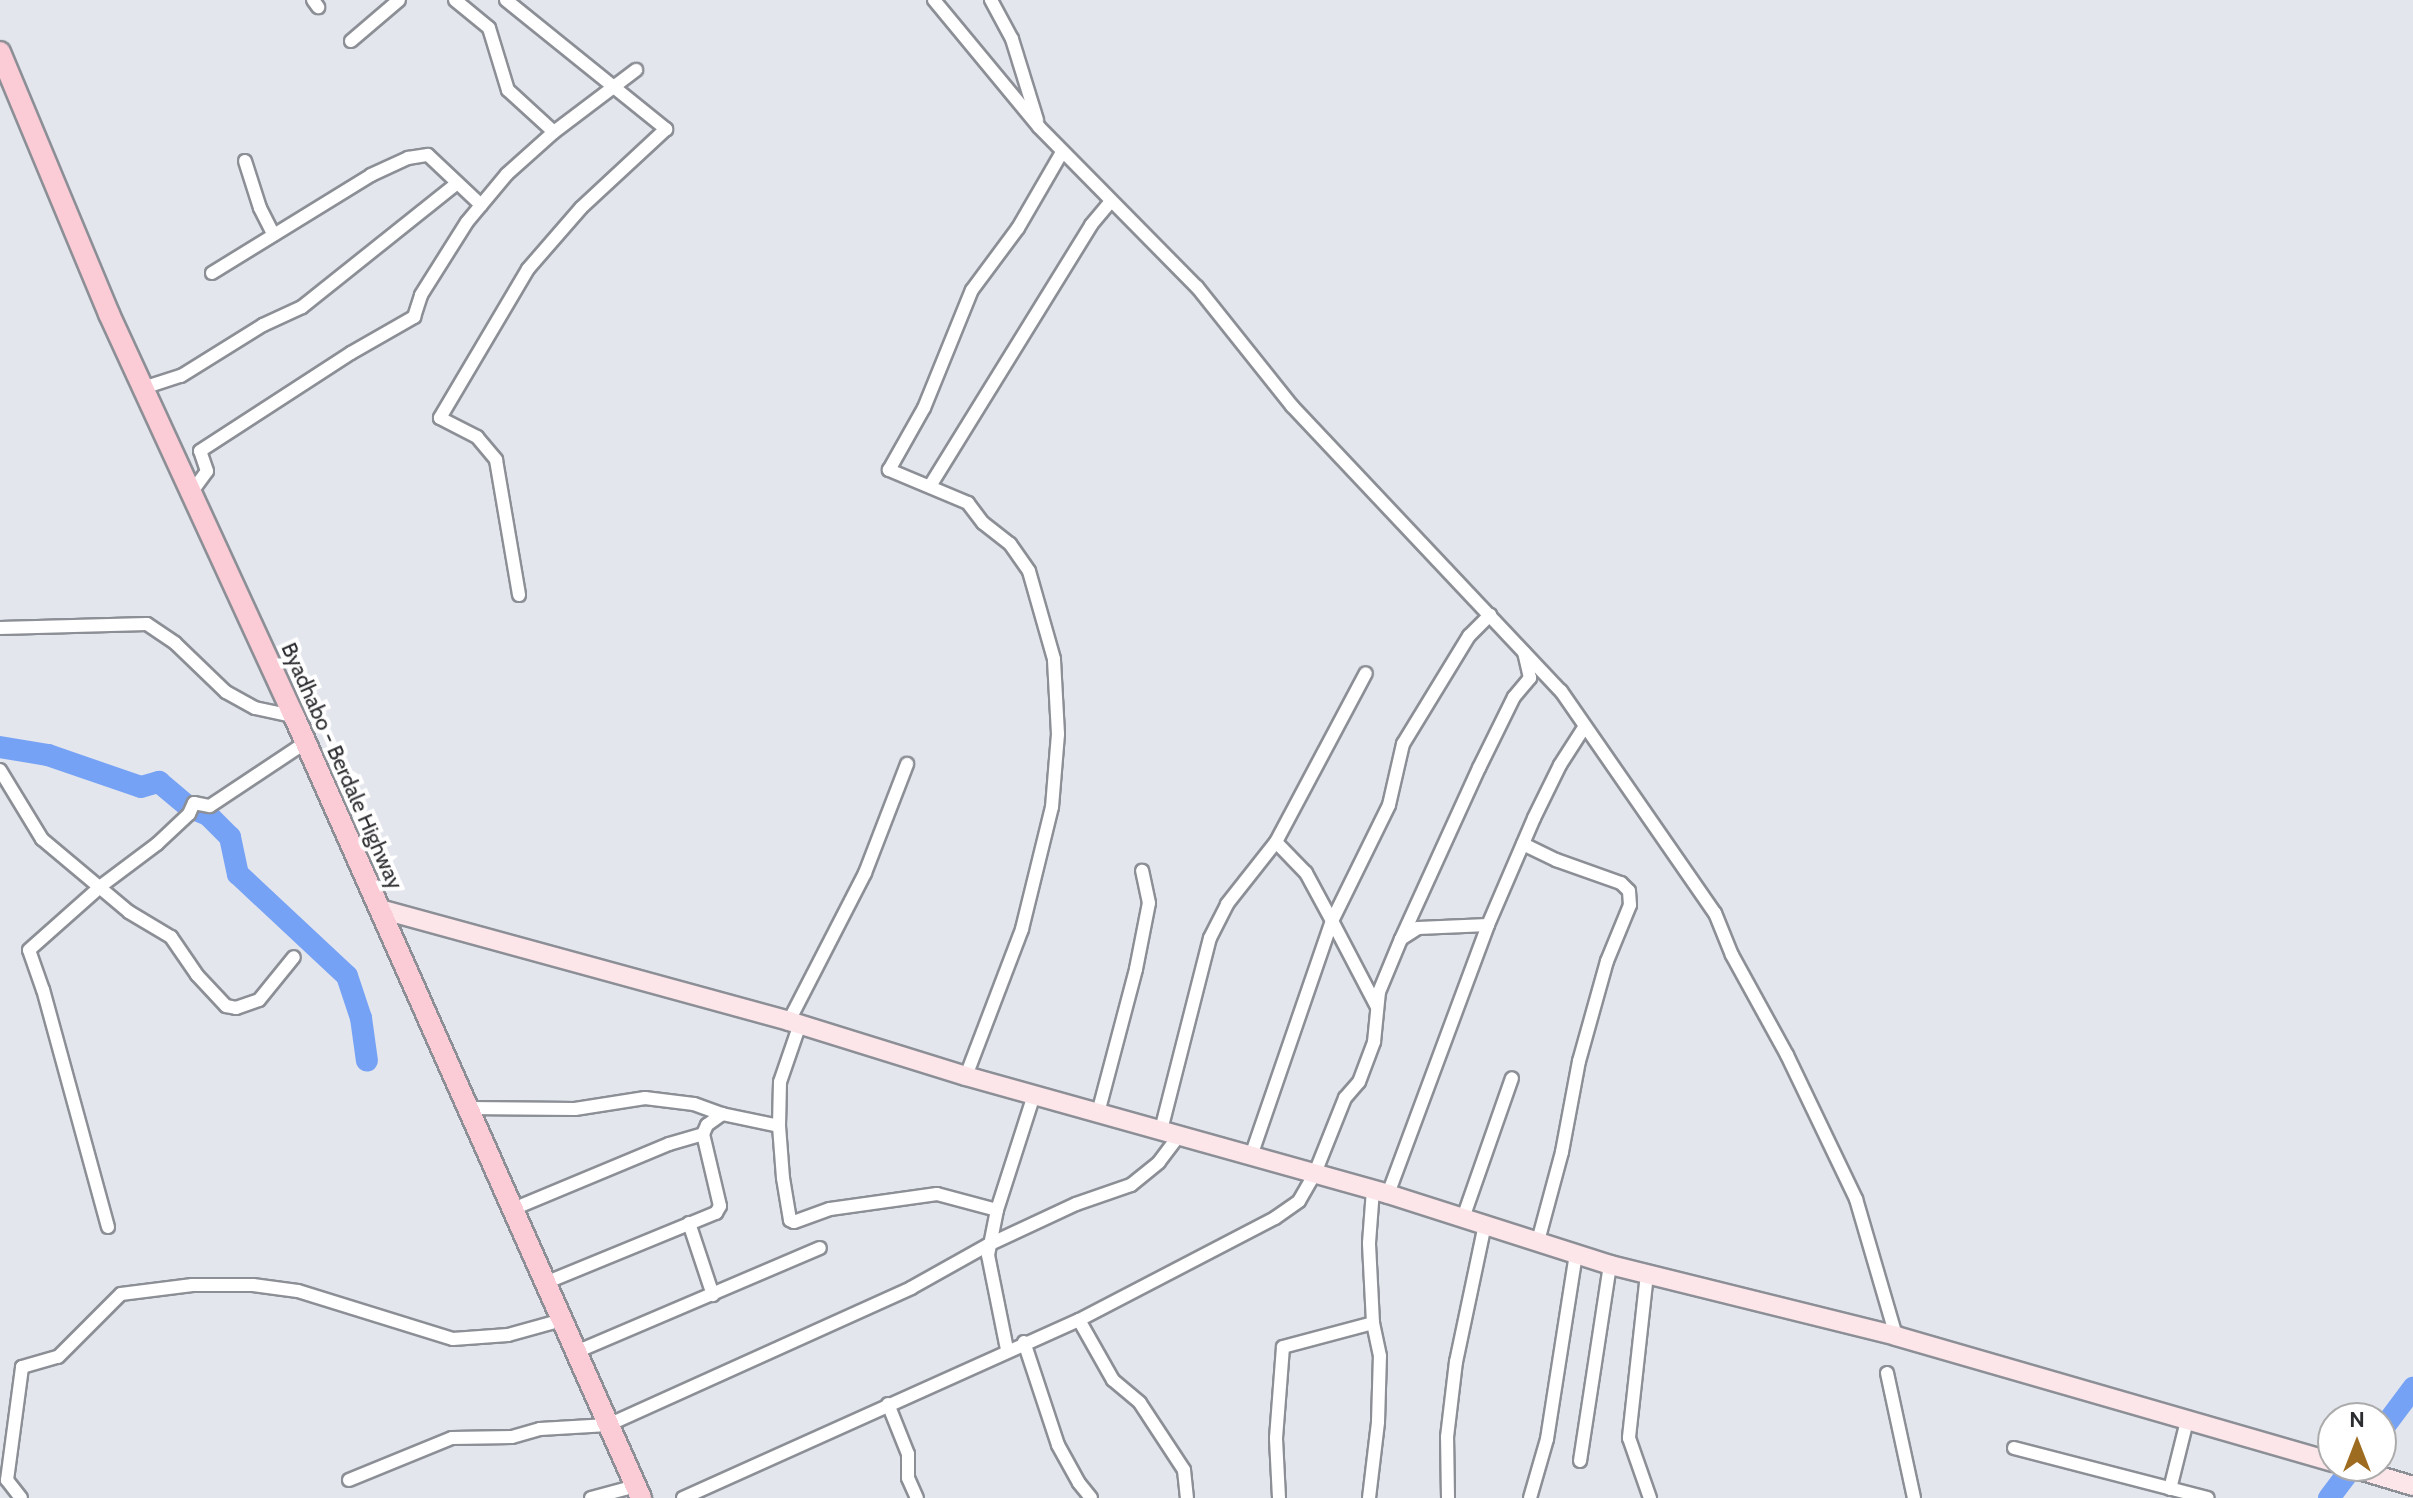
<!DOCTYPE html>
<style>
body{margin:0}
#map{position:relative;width:2413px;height:1498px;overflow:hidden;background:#e3e6ed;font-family:Cabin,sans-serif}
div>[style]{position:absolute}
.river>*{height:22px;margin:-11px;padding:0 11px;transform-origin:11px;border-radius:11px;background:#76a2f5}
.roads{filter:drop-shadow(2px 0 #8c8f96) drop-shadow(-2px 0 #8c8f96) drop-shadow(0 2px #8c8f96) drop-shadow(0 -2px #8c8f96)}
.street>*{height:12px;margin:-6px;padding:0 6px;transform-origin:6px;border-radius:6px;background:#fff}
.secondary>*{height:18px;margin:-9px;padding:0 9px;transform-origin:9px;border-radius:9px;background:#fde6ea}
.primary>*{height:20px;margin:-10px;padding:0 10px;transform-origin:10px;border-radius:10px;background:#fbccd5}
span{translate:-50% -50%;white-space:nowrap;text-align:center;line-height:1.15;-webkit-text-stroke:8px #fff;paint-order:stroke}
.street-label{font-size:22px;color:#2c2d30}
.north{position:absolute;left:2317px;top:1402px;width:80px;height:80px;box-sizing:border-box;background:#fff;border:2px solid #ababac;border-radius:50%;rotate:0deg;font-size:22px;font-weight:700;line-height:32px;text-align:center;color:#2c2d30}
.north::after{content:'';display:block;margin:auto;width:28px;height:36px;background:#9e6c21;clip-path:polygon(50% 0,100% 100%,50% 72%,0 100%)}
</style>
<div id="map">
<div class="river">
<div style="left:0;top:747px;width:49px;rotate:9.5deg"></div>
<div style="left:48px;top:755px;width:98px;rotate:19deg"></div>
<div style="left:141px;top:787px;width:19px;rotate:-16deg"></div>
<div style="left:159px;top:782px;width:39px;rotate:40deg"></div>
<div style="left:189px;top:807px;width:21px;rotate:23deg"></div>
<div style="left:208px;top:815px;width:31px;rotate:45deg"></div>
<div style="left:230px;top:837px;width:38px;rotate:78deg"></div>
<div style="left:238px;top:874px;width:149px;rotate:43.1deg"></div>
<div style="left:347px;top:976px;width:44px;rotate:71.6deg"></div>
<div style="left:361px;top:1018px;width:43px;rotate:82.1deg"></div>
<div style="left:2381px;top:1431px;width:54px;rotate:-53.3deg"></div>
<div style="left:2329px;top:1498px;width:40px;rotate:-53deg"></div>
</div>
<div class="roads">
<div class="street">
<div style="left:313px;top:0;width:9px;rotate:54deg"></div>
<div style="left:455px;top:0;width:44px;rotate:39.5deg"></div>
<div style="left:489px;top:28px;width:65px;rotate:73deg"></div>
<div style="left:508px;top:90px;width:62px;rotate:42.4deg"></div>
<div style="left:506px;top:0;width:206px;rotate:38.9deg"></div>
<div style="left:666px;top:129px;width:116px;rotate:137.1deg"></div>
<div style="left:581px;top:208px;width:81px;rotate:131deg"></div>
<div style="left:528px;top:269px;width:173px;rotate:120.6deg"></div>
<div style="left:440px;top:418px;width:42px;rotate:27.2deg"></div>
<div style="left:477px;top:437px;width:30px;rotate:50deg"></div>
<div style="left:496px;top:460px;width:137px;rotate:80.3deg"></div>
<div style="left:934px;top:0;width:165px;rotate:50.4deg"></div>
<div style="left:1039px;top:127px;width:225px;rotate:45.4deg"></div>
<div style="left:1197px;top:287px;width:152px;rotate:51.4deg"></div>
<div style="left:1292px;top:406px;width:392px;rotate:46.7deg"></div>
<div style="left:1561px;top:691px;width:270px;rotate:55.3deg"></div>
<div style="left:1715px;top:913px;width:45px;rotate:68deg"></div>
<div style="left:1732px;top:955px;width:114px;rotate:61.2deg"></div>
<div style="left:1787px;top:1055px;width:160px;rotate:64.4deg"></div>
<div style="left:1856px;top:1199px;width:143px;rotate:73.7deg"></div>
<div style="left:991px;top:0;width:44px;rotate:61.7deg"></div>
<div style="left:1012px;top:39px;width:85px;rotate:72.8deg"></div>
<div style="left:351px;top:41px;width:63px;rotate:-40.5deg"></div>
<div style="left:245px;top:161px;width:49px;rotate:72.3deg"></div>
<div style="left:260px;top:208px;width:30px;rotate:63deg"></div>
<div style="left:212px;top:273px;width:187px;rotate:-31.6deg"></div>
<div style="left:371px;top:175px;width:41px;rotate:-24.7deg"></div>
<div style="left:408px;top:158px;width:20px;rotate:-9deg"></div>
<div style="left:428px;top:155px;width:73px;rotate:43.3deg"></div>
<div style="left:143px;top:388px;width:40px;rotate:-18deg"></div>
<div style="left:181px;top:376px;width:97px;rotate:-31.9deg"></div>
<div style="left:263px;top:325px;width:43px;rotate:-24.8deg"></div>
<div style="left:302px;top:307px;width:197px;rotate:-38.6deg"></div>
<div style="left:930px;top:486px;width:307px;rotate:-58.3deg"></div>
<div style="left:1091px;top:225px;width:31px;rotate:-50deg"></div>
<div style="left:191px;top:493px;width:27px;rotate:-54deg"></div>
<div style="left:207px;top:471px;width:21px;rotate:-109deg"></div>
<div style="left:200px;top:451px;width:180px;rotate:-33deg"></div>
<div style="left:351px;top:353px;width:73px;rotate:-29.7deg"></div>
<div style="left:414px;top:317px;width:23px;rotate:-72deg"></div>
<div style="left:421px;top:295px;width:86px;rotate:-57.8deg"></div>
<div style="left:467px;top:222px;width:62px;rotate:-50.2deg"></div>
<div style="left:507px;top:174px;width:63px;rotate:-41.8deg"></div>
<div style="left:554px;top:132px;width:103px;rotate:-37.1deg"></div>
<div style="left:0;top:628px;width:147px;rotate:-1.6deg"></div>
<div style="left:147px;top:624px;width:34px;rotate:34deg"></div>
<div style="left:175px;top:643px;width:71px;rotate:43.9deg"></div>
<div style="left:226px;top:692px;width:33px;rotate:29deg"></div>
<div style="left:255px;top:708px;width:40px;rotate:12deg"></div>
<div style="left:0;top:770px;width:81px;rotate:58.7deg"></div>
<div style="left:42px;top:839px;width:114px;rotate:40deg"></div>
<div style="left:129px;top:912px;width:49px;rotate:30.8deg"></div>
<div style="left:171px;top:937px;width:46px;rotate:55.6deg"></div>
<div style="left:197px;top:975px;width:42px;rotate:46.9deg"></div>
<div style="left:226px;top:1006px;width:10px;rotate:11deg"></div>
<div style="left:236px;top:1008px;width:24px;rotate:-19deg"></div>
<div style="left:259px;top:1000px;width:55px;rotate:-50.9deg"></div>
<div style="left:1523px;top:844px;width:37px;rotate:26deg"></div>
<div style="left:1556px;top:860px;width:69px;rotate:19.5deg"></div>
<div style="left:1621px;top:883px;width:11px;rotate:45deg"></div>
<div style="left:1629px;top:891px;width:14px;rotate:86deg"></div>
<div style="left:1630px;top:905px;width:61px;rotate:112.3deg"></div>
<div style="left:1607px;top:961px;width:104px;rotate:105.6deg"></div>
<div style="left:1579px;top:1061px;width:93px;rotate:100.6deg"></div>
<div style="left:1562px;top:1152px;width:92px;rotate:105.1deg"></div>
<div style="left:1401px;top:939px;width:188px;rotate:-65.5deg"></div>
<div style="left:1479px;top:768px;width:79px;rotate:-63.8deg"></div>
<div style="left:1514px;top:697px;width:25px;rotate:-50deg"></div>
<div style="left:1530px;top:678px;width:26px;rotate:-103deg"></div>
<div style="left:1377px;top:1007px;width:97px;rotate:-117.6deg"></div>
<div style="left:1332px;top:921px;width:129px;rotate:-63.8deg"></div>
<div style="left:1389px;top:805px;width:63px;rotate:-77.1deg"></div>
<div style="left:1403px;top:744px;width:127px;rotate:-58.6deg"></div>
<div style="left:1469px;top:636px;width:30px;rotate:-45deg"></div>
<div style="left:789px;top:1021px;width:166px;rotate:-62.8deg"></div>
<div style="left:865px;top:873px;width:117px;rotate:-68.9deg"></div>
<div style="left:966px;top:1076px;width:157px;rotate:-69.1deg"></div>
<div style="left:1022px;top:929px;width:126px;rotate:-76.2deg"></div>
<div style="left:1052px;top:807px;width:73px;rotate:-85.3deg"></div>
<div style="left:1058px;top:734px;width:75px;rotate:-93.1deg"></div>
<div style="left:1054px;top:659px;width:91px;rotate:-105.9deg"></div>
<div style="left:1029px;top:571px;width:33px;rotate:-125deg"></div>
<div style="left:1010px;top:544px;width:34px;rotate:-142deg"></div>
<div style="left:983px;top:523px;width:25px;rotate:-127deg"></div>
<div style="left:968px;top:503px;width:86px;rotate:-157.3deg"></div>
<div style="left:889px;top:470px;width:71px;rotate:-60.6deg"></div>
<div style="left:924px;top:408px;width:127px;rotate:-67.9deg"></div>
<div style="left:972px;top:290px;width:77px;rotate:-53.4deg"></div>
<div style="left:1018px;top:228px;width:88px;rotate:-59.9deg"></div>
<div style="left:467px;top:1108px;width:108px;rotate:0.5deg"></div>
<div style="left:575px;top:1109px;width:71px;rotate:-8.9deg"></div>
<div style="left:645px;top:1098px;width:49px;rotate:7deg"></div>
<div style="left:694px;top:1104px;width:30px;rotate:20deg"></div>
<div style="left:1098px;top:1113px;width:149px;rotate:-75.2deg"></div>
<div style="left:1136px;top:969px;width:67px;rotate:-78.9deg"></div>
<div style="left:1149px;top:903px;width:33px;rotate:-102deg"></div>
<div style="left:779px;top:1126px;width:52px;rotate:85.6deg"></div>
<div style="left:783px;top:1178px;width:43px;rotate:80.5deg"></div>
<div style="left:790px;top:1220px;width:4px;rotate:27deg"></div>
<div style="left:794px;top:1222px;width:38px;rotate:-20deg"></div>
<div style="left:830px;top:1209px;width:108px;rotate:-8deg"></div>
<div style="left:937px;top:1194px;width:62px;rotate:14.9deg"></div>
<div style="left:997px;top:1210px;width:121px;rotate:-72.2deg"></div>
<div style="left:1161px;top:1130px;width:198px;rotate:-75.7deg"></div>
<div style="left:1210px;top:938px;width:38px;rotate:-63deg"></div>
<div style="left:1227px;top:904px;width:79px;rotate:-51.7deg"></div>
<div style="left:1276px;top:842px;width:191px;rotate:-62deg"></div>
<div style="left:1251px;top:1156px;width:249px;rotate:-71deg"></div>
<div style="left:1332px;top:921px;width:55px;rotate:-118.4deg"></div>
<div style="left:1306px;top:873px;width:43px;rotate:-134.1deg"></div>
<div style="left:1388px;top:1194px;width:287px;rotate:-69.6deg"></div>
<div style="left:513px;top:1209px;width:169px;rotate:-22.6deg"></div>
<div style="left:669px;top:1144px;width:35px;rotate:-16deg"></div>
<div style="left:997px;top:1210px;width:46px;rotate:101.3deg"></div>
<div style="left:988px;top:1255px;width:96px;rotate:78.6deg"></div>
<div style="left:1463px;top:1218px;width:148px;rotate:-70.7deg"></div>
<div style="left:689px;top:1223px;width:76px;rotate:71.6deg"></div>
<div style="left:108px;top:1227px;width:246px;rotate:-105.3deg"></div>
<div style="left:43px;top:990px;width:42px;rotate:-109.3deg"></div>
<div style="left:29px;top:950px;width:96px;rotate:-41.6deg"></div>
<div style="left:101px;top:886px;width:70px;rotate:-36.9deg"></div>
<div style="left:157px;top:844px;width:44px;rotate:-43.2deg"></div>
<div style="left:189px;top:814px;width:12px;rotate:-66deg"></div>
<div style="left:194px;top:803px;width:16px;rotate:11deg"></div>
<div style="left:210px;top:806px;width:114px;rotate:-33.6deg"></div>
<div style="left:1647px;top:1274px;width:165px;rotate:96.3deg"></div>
<div style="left:1629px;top:1438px;width:64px;rotate:70.7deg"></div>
<div style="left:545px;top:1283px;width:185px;rotate:-22.3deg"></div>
<div style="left:716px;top:1213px;width:8px;rotate:-60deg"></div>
<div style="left:720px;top:1206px;width:74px;rotate:-103.3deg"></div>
<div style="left:703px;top:1134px;width:10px;rotate:-66deg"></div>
<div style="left:707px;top:1125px;width:19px;rotate:-36deg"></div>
<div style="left:722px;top:1114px;width:58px;rotate:11.9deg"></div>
<div style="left:779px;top:1126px;width:44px;rotate:-88.7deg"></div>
<div style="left:780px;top:1082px;width:61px;rotate:-71deg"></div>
<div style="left:1079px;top:1320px;width:69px;rotate:60.5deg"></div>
<div style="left:1113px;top:1380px;width:35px;rotate:40deg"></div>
<div style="left:1140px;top:1403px;width:80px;rotate:56.7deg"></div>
<div style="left:1184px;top:1470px;width:28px;rotate:84deg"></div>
<div style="left:1024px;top:1342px;width:108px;rotate:71.7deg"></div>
<div style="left:1058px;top:1445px;width:43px;rotate:61.1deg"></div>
<div style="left:1079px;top:1483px;width:19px;rotate:51deg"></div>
<div style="left:576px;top:1352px;width:265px;rotate:-23.1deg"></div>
<div style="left:1887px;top:1373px;width:128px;rotate:77.8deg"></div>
<div style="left:888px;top:1404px;width:54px;rotate:68.2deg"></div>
<div style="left:908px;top:1454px;width:24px;rotate:90deg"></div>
<div style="left:908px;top:1478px;width:22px;rotate:66deg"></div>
<div style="left:2014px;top:1448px;width:200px;rotate:14.5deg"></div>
<div style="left:1580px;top:1461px;width:198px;rotate:-81.3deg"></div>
<div style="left:349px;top:1480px;width:111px;rotate:-22.2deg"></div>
<div style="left:452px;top:1438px;width:60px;rotate:-1deg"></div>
<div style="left:512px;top:1437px;width:29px;rotate:-16deg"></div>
<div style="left:540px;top:1429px;width:68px;rotate:-3.4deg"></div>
<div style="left:608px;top:1425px;width:333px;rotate:-24.3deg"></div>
<div style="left:911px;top:1288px;width:88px;rotate:-29.2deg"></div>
<div style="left:988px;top:1245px;width:97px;rotate:-25deg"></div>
<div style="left:1076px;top:1204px;width:58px;rotate:-19.1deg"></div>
<div style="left:1131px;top:1185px;width:36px;rotate:-39deg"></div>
<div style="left:1159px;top:1162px;width:34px;rotate:-53deg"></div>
<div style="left:2170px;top:1489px;width:70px;rotate:-76deg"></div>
<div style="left:21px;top:1498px;width:23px;rotate:-128deg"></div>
<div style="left:7px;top:1480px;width:114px;rotate:-82.4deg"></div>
<div style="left:22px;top:1367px;width:37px;rotate:-16deg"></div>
<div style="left:58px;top:1357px;width:89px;rotate:-45deg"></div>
<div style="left:121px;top:1294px;width:72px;rotate:-7.2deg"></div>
<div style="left:192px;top:1285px;width:61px"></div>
<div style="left:253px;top:1285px;width:45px;rotate:7.6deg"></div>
<div style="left:298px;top:1291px;width:162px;rotate:17.2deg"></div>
<div style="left:453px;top:1339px;width:55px;rotate:-4.2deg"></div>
<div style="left:508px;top:1335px;width:56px;rotate:-15.5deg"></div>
<div style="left:591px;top:1498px;width:47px;rotate:-14.9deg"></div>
<div style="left:683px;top:1498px;width:434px;rotate:-24.2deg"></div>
<div style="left:1079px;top:1320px;width:221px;rotate:-27.5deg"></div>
<div style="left:1275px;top:1218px;width:29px;rotate:-35deg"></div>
<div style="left:1299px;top:1201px;width:32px;rotate:-60deg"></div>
<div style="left:1315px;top:1173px;width:81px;rotate:-68.2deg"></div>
<div style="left:1345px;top:1098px;width:21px;rotate:-49deg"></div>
<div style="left:1359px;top:1082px;width:43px;rotate:-69.4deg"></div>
<div style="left:1374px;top:1042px;width:50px;rotate:-84.3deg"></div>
<div style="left:1379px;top:992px;width:57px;rotate:-67.5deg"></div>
<div style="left:1401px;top:939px;width:20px;rotate:-33deg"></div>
<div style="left:1418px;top:928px;width:70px;rotate:-2.5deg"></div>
<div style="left:1488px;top:925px;width:116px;rotate:-66.7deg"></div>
<div style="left:1534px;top:818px;width:59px;rotate:-63.9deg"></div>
<div style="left:1560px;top:765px;width:46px;rotate:-57.3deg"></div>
<div style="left:1279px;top:1498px;width:60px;rotate:-92.9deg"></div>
<div style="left:1276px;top:1438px;width:91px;rotate:-85.6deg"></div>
<div style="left:1283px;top:1347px;width:93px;rotate:-14.9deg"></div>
<div style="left:1369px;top:1498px;width:77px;rotate:-83.2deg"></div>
<div style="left:1378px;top:1422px;width:66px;rotate:-88.3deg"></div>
<div style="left:1380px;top:1356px;width:34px;rotate:-102deg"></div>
<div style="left:1373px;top:1323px;width:80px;rotate:-92.9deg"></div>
<div style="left:1369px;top:1243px;width:53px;rotate:-85.7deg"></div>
<div style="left:1448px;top:1498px;width:61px;rotate:-90.9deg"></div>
<div style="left:1447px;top:1437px;width:76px;rotate:-83.2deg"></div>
<div style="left:1456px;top:1362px;width:141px;rotate:-78.1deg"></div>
<div style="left:1530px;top:1498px;width:61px;rotate:-73.9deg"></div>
<div style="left:1547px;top:1439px;width:187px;rotate:-81.1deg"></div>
</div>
<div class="secondary">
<div style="left:380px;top:909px;width:424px;rotate:15.3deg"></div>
<div style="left:789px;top:1021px;width:185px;rotate:17.3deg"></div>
<div style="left:966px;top:1076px;width:438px;rotate:15.6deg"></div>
<div style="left:1388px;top:1194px;width:233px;rotate:17.7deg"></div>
<div style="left:1610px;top:1265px;width:295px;rotate:13.9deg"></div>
<div style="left:1896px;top:1336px;width:455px;rotate:16.1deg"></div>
<div style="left:2346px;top:1466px;width:70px;rotate:16.6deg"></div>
</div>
<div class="primary">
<div style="left:0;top:52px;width:284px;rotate:67.4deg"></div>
<div style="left:109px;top:314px;width:443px;rotate:65.3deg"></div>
<div style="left:294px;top:716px;width:856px;rotate:66.07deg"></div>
</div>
</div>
<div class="street-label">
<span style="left:342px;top:766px;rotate:66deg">Byadhabo - Berdale Highway</span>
</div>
<div class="north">N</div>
</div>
